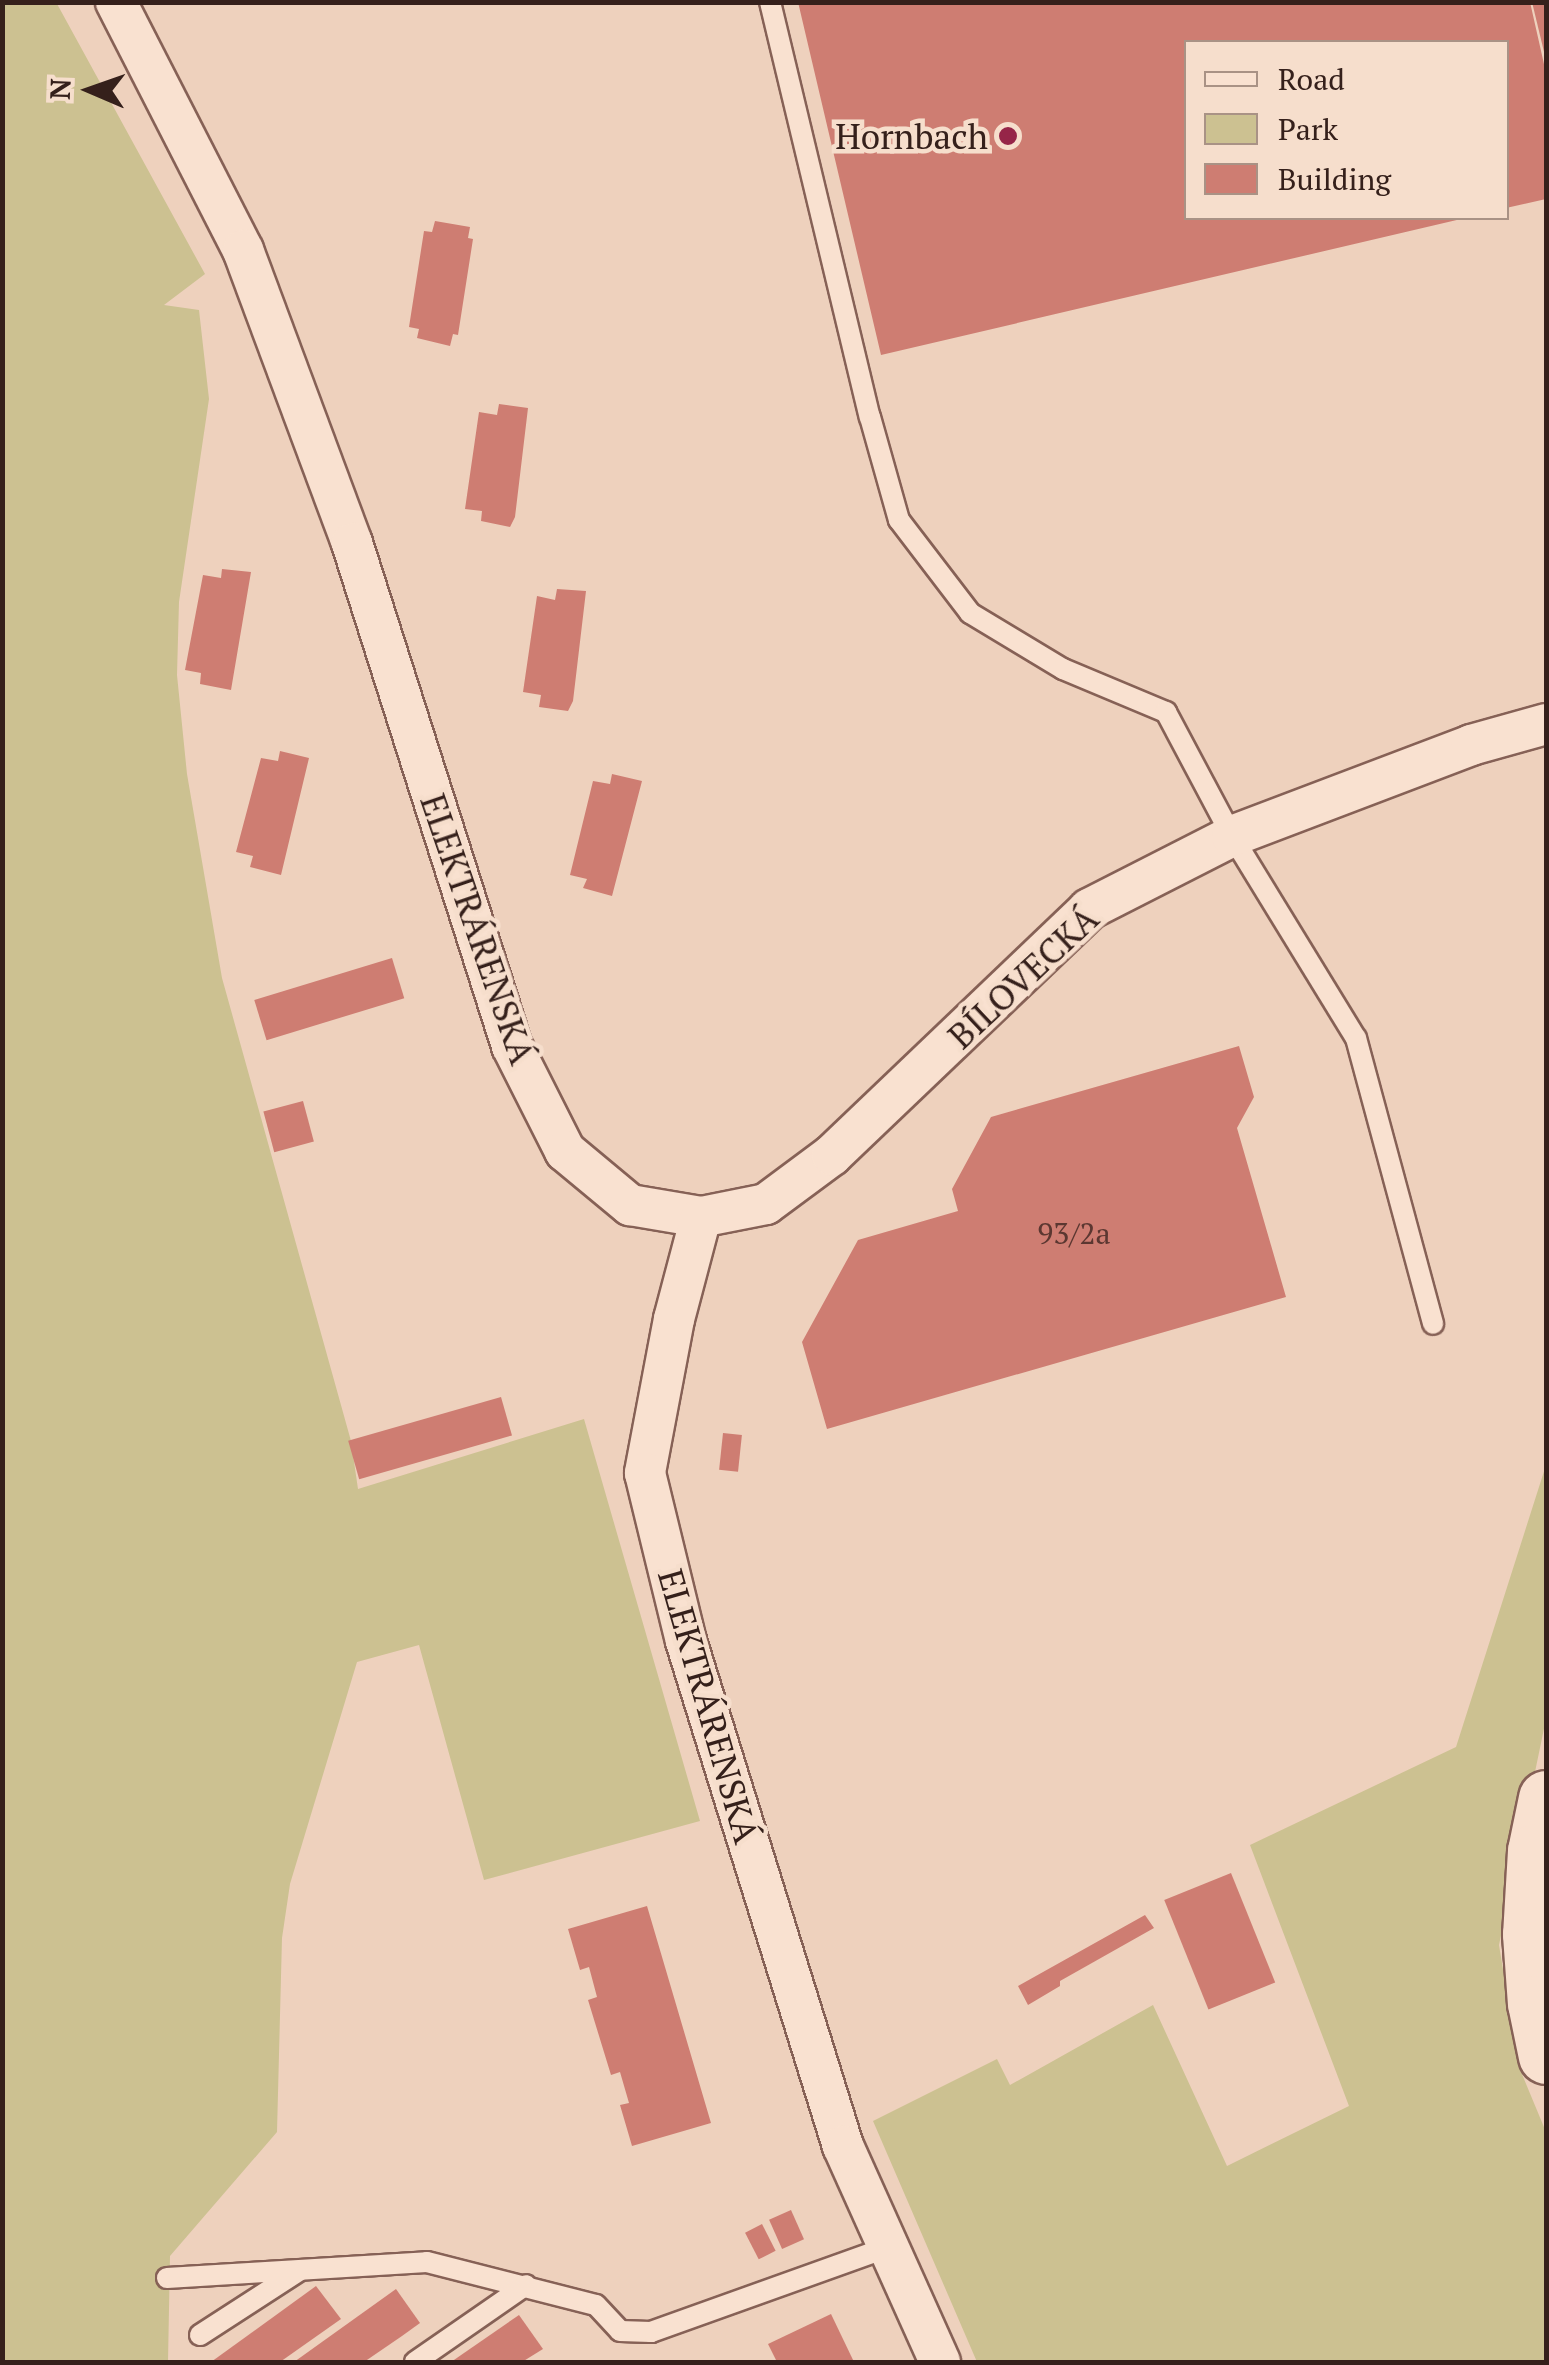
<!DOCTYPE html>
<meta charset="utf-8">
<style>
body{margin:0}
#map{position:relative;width:1549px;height:2365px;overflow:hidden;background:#eed1bd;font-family:"PT Serif",serif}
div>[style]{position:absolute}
.green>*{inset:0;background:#ccc191}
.building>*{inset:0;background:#ce7d72;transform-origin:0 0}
.roads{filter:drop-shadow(2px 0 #866156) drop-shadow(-2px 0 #866156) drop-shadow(0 2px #866156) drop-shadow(0 -2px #866156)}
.lane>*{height:20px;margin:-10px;padding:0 10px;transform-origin:10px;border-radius:10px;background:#f9e1d0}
.street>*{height:40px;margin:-20px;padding:0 20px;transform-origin:20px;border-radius:20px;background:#f9e1d0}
.secondary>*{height:55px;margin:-27.5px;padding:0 27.5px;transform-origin:27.5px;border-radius:27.5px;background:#f9e1d0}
.dots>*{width:28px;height:28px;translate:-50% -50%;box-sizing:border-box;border:5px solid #f6decc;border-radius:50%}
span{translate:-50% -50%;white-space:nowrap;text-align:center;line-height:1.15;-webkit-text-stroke:9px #f6decc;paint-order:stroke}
.number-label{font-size:30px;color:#5b3731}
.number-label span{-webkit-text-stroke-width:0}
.poi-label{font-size:35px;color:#35201b}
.right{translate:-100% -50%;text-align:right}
.street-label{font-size:35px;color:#35201b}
.frame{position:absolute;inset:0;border:5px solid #35201b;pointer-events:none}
.legend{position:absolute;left:1184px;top:40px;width:325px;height:180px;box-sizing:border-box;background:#f6decc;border:2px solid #a99285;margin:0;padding:12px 18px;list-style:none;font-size:30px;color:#35201b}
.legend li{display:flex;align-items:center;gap:20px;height:50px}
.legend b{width:50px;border:2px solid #a99285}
.north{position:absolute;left:40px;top:40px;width:100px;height:100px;-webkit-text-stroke:8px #f6decc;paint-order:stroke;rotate:272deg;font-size:28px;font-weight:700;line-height:40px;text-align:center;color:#35201b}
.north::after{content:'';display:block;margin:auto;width:35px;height:45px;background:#35201b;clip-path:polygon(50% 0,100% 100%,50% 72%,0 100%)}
</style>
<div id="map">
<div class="green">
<div style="clip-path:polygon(56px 2px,205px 274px,164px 305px,199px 310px,209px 399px,179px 602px,177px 675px,187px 774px,222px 978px,351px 1441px,358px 1489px,584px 1419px,700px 1821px,484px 1880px,419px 1645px,357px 1662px,290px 1884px,282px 1938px,277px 2132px,170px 2256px,168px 2362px,3px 2362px,2px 3px)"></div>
<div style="clip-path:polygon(1546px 1465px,1546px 1719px,1499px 1945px,1519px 2067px,1546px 2132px,1546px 2362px,977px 2362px,873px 2121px,997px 2059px,1010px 2085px,1153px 2005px,1227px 2166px,1349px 2106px,1250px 1845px,1456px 1747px)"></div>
</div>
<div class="building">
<div style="clip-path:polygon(798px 2px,1530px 2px,1546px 73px,1546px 199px,1506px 208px,1506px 42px,1186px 42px,1186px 218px,1461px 219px,881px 355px)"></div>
<div style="clip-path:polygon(1532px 2px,1546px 2px,1546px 56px,1545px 56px)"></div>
<div style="clip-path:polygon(435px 221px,470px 227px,468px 238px,473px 239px,458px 335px,453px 334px,450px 346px,417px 338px,419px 329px,409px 327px,424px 231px,432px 232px)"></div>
<div style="clip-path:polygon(499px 404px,528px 408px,515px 517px,510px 527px,481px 521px,482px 511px,465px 509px,479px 412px,497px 415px)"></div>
<div style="clip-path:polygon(222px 569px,251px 572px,231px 690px,200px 684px,201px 673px,185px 670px,203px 575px,221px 578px)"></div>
<div style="clip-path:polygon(557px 589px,586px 591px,573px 701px,568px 711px,539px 707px,541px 695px,523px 692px,537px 596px,555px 600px)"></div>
<div style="clip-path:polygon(280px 751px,309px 758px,281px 875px,250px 867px,253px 856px,236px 852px,261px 758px,278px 761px)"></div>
<div style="clip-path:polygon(612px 774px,642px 781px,612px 896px,583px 888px,587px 879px,570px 875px,593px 781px,610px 784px)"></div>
<div style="left:392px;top:958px;width:42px;height:144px;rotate:73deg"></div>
<div style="clip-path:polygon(1239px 1046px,1254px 1097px,1237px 1128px,1286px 1297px,827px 1429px,802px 1342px,858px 1240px,958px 1211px,952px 1189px,991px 1117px)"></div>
<div style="left:303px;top:1101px;width:42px;height:41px;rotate:75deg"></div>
<div style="left:501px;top:1397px;width:40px;height:159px;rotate:74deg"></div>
<div style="left:723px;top:1433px;width:19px;height:37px;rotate:6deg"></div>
<div style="left:1231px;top:1873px;width:118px;height:72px;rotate:68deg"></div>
<div style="clip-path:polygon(647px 1906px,711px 2123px,632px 2146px,620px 2105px,629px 2103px,620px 2072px,611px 2075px,588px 2000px,597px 1997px,589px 1967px,580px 1970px,568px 1929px)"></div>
<div style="clip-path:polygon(1145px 1915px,1154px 1928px,1060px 1981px,1060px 1986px,1028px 2005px,1018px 1986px)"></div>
<div style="left:791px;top:2210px;width:32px;height:24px;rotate:66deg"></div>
<div style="left:762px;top:2224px;width:30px;height:19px;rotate:63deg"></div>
<div style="clip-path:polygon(316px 2286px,341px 2319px,280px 2362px,211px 2362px)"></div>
<div style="clip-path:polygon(396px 2289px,420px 2323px,402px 2336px,364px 2362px,294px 2362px)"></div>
<div style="clip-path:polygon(831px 2314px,854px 2362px,777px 2362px,768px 2344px)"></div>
<div style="clip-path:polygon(519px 2315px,543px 2349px,522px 2362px,451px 2362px)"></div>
</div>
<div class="roads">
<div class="lane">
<div style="left:770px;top:2px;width:427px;rotate:76.5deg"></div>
<div style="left:870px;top:417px;width:107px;rotate:74.3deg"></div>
<div style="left:899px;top:520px;width:117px;rotate:52.6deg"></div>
<div style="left:970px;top:613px;width:109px;rotate:31.1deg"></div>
<div style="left:1063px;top:669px;width:112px;rotate:22.7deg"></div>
<div style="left:1166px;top:712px;width:140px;rotate:62deg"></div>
<div style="left:1232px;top:836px;width:237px;rotate:58.5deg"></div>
<div style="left:1356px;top:1038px;width:296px;rotate:74.9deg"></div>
<div style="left:167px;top:2278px;width:260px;rotate:-3.5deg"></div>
<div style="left:427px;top:2262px;width:174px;rotate:14.3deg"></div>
<div style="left:596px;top:2305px;width:35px;rotate:47deg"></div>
<div style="left:620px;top:2331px;width:31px;rotate:2deg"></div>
<div style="left:651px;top:2332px;width:253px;rotate:-19.7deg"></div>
<div style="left:200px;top:2335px;width:118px;rotate:-32.9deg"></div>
<div style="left:415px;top:2362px;width:135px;rotate:-34.7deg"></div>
</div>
<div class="street">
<div style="left:116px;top:2px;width:279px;rotate:62.9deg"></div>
<div style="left:243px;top:250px;width:313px;rotate:69.6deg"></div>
<div style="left:352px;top:543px;width:528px;rotate:72.35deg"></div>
<div style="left:512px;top:1046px;width:118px;rotate:63.2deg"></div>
<div style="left:565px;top:1151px;width:85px;rotate:39.7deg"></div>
<div style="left:630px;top:1205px;width:72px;rotate:9.6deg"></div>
<div style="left:701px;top:1217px;width:66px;rotate:-11.3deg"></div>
<div style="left:766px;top:1204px;width:82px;rotate:-36.6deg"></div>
<div style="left:832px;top:1155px;width:356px;rotate:-43.7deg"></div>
<div style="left:1089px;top:909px;width:161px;rotate:-27deg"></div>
<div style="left:1232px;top:836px;width:256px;rotate:-20.8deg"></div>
<div style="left:1471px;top:745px;width:78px;rotate:-15.6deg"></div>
<div style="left:701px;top:1217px;width:106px;rotate:104.8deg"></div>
<div style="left:674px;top:1319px;width:157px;rotate:100.7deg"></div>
<div style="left:645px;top:1473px;width:173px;rotate:76.3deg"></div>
<div style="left:686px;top:1641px;width:529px;rotate:72.73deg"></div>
<div style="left:843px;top:2146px;width:237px;rotate:65.8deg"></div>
</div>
<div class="secondary">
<div style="left:1546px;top:1798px;width:54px;rotate:101.7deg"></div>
<div style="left:1535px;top:1851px;width:83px;rotate:93.4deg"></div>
<div style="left:1530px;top:1934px;width:69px;rotate:85.9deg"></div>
<div style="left:1535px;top:2003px;width:54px;rotate:78.3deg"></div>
</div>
</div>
<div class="dots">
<div style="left:1008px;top:136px;background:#962548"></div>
</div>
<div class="number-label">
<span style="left:1074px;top:1233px">93/2a</span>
</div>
<div class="poi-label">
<span class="right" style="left:988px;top:136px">Hornbach</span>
</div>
<div class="street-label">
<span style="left:478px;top:929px;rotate:71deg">ELEKTRÁRENSKÁ</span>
<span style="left:1023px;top:977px;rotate:-43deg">BÍLOVECKÁ</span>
<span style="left:709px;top:1706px;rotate:74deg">ELEKTRÁRENSKÁ</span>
</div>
<div class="frame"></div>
<ul class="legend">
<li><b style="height:12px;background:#f9e1d0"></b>Road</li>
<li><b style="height:28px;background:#ccc191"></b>Park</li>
<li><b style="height:28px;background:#ce7d72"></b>Building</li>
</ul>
<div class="north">N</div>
</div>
